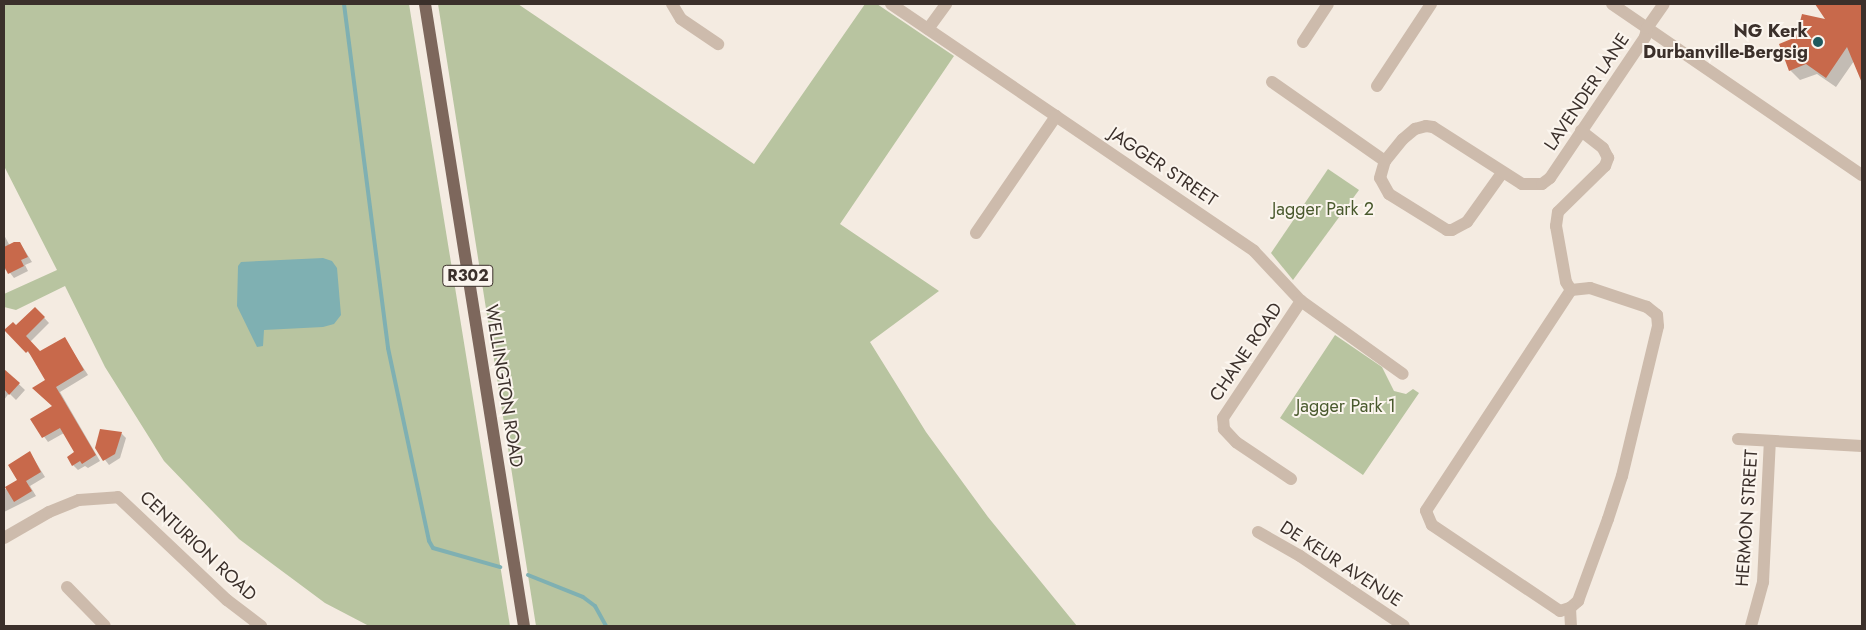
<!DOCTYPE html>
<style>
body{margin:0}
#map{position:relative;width:1866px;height:630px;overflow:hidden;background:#f4ebe1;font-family:Jost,sans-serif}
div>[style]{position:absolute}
.green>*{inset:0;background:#b8c4a0}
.water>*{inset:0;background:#7fb0b2}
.shadow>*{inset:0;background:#0003}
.stream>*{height:4px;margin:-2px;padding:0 2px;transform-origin:2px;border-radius:2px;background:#7fb0b2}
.building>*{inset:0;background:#c8694b}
.minor>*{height:12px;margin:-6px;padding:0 6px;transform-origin:6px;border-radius:6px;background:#cdbbac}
.major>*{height:12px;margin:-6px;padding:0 6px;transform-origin:6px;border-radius:6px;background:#7d675c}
.dots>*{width:14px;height:14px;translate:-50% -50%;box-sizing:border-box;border:2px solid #fbf5ee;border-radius:50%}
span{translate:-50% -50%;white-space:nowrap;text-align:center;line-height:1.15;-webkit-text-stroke:4px #fbf5ee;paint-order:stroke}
.shield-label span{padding:1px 4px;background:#fbf5ee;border:1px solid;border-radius:4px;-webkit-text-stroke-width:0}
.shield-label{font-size:16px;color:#3b302b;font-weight:700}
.poi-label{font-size:18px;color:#3b302b;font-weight:700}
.right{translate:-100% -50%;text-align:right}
.street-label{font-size:18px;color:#3b302b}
.park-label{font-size:18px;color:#4a5a2e}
.frame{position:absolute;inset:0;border:5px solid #3b302b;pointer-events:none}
</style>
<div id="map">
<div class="green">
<div style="clip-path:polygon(4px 4px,409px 4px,510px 626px,369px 626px,325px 603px,239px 539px,164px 461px,105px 367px,65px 286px,16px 310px,4px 307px,4px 294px,57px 270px,4px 166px)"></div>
<div style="clip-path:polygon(438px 4px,518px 4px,754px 164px,865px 4px,877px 4px,954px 56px,840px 224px,939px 291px,870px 342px,926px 432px,988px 517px,1077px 626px,536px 626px)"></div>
<div style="clip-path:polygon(1328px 169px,1359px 190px,1293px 280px,1271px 253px)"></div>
<div style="clip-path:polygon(1335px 335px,1382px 367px,1394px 391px,1406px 394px,1413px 389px,1419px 393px,1363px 475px,1280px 418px)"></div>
</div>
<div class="water">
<div style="clip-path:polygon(323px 258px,332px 261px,337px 268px,341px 315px,334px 324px,323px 327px,264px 330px,263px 346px,257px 347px,237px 306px,238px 266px,241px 262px)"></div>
</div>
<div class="shadow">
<div style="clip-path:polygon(1821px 4px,1862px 4px,1862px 73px,1854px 61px,1836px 87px,1817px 74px,1800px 80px,1790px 70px,1797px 38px,1827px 21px,1818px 6px)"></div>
<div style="clip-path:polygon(4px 235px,10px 246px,20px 243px,32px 262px,25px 265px,28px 271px,14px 278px,7px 269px,4px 271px)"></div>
<div style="clip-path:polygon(35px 308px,49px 323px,30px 342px,40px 353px,64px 338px,88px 375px,60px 392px,100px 461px,88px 468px,85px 466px,78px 470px,73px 465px,76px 452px,64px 433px,48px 442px,32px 420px,53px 407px,47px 380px,32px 356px,5px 330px,16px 327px)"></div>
<div style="clip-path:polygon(4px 370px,25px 390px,16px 400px,9px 393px,4px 400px)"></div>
<div style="clip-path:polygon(121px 433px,126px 438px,120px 458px,109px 465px,96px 448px)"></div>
<div style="clip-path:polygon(30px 453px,45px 477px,30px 486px,36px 496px,4px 512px,4px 490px,19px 481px)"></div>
</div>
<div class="stream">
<div style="left:344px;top:4px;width:347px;rotate:82.7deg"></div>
<div style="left:388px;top:348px;width:197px;rotate:78deg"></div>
<div style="left:429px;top:541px;width:8px;rotate:60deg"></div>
<div style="left:433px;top:548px;width:70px;rotate:15.8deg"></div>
<div style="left:528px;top:575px;width:59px;rotate:21.8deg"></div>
<div style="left:583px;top:597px;width:15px;rotate:37deg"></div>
<div style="left:595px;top:606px;width:23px;rotate:61deg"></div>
</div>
<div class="building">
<div style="clip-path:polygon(1815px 4px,1862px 4px,1862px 83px,1847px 47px,1826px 78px,1806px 64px,1789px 71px,1779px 44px,1796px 37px,1802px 14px,1825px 19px)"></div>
<div style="clip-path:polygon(14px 242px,20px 242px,28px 257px,21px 260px,24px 266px,8px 274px,4px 266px,4px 247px)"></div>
<div style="clip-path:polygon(35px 307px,45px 317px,26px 336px,40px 351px,65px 337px,84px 370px,56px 387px,96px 455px,82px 464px,80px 461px,72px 466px,67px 457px,74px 452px,60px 428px,42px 438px,30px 419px,52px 406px,32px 388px,45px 380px,28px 351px,26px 353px,4px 330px,13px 322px,16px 325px)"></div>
<div style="clip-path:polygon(4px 369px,20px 383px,9px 395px,4px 389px)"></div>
<div style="clip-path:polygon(100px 429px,122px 432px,115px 454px,103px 461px,95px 448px)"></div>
<div style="clip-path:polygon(30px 451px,41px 472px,26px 481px,32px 491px,14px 502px,5px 487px,17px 480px,8px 465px)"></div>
</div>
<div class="minor">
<div style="left:672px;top:4px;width:17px;rotate:59deg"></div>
<div style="left:681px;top:19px;width:45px;rotate:34deg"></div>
<div style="left:891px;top:4px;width:439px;rotate:34.2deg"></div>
<div style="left:1254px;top:251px;width:69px;rotate:46.8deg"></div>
<div style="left:1301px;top:301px;width:125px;rotate:35.6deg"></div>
<div style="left:1612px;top:4px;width:303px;rotate:34.4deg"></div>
<div style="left:928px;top:29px;width:31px;rotate:-54deg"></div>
<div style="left:1303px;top:42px;width:45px;rotate:-56.7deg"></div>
<div style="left:1272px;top:82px;width:138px;rotate:35deg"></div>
<div style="left:1377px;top:86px;width:98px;rotate:-56.6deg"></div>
<div style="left:1502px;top:173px;width:60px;rotate:125.5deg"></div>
<div style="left:1467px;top:222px;width:17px;rotate:152deg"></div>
<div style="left:1452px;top:230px;width:5px;rotate:180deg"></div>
<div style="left:1447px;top:230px;width:68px;rotate:-148.2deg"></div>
<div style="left:1389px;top:194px;width:18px;rotate:-119deg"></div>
<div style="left:1380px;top:178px;width:18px;rotate:-74deg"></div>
<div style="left:1385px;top:161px;width:28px;rotate:-51deg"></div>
<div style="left:1403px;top:139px;width:16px;rotate:-40deg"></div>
<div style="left:1415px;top:129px;width:11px;rotate:-15deg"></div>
<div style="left:1426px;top:126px;width:7px;rotate:8deg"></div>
<div style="left:1433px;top:127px;width:106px;rotate:32.6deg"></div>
<div style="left:1522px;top:184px;width:20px"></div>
<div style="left:1542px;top:184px;width:10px;rotate:-37deg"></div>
<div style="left:1550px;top:178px;width:170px;rotate:-56deg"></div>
<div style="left:1645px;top:37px;width:9px;rotate:-77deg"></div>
<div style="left:1647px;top:28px;width:29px;rotate:-55deg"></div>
<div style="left:976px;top:233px;width:142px;rotate:-55.6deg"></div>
<div style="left:1571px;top:290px;width:264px;rotate:123.3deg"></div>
<div style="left:1426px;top:511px;width:15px;rotate:67deg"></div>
<div style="left:1432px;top:525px;width:154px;rotate:33.9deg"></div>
<div style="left:1560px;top:611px;width:10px;rotate:-17deg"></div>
<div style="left:1570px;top:608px;width:11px;rotate:-41deg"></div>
<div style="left:1578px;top:601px;width:87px;rotate:-69.9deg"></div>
<div style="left:1608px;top:519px;width:45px;rotate:-72deg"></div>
<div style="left:1622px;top:476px;width:154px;rotate:-76.5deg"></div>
<div style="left:1658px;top:326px;width:11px;rotate:-95deg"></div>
<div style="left:1657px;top:315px;width:13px;rotate:-141deg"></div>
<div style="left:1647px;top:307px;width:60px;rotate:-161.6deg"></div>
<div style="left:1590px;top:288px;width:19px;rotate:174deg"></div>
<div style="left:1571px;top:290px;width:9px;rotate:-122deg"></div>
<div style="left:1566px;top:282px;width:57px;rotate:-100.1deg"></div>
<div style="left:1556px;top:226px;width:14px;rotate:-82deg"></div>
<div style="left:1558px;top:212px;width:66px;rotate:-44.4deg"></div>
<div style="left:1605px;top:166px;width:9px;rotate:-69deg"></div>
<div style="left:1608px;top:158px;width:11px;rotate:-117deg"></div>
<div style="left:1603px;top:148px;width:28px;rotate:-142deg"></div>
<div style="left:1738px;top:439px;width:124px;rotate:3.2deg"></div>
<div style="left:1291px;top:479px;width:66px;rotate:-146.1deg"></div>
<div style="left:1236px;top:442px;width:18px;rotate:-133deg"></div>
<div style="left:1224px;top:429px;width:11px;rotate:-95deg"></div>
<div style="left:1223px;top:418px;width:141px;rotate:-56.3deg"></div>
<div style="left:1258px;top:532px;width:48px;rotate:29.7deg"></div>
<div style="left:1300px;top:556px;width:125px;rotate:33.9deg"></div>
<div style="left:4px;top:538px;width:52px;rotate:-30deg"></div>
<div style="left:49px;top:512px;width:32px;rotate:-22deg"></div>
<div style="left:79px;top:500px;width:39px;rotate:-4deg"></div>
<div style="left:118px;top:497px;width:150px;rotate:43.4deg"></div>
<div style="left:227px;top:600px;width:43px;rotate:37.4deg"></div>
<div style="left:67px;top:587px;width:54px;rotate:45.7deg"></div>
<div style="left:1570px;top:608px;width:18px;rotate:87deg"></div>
<div style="left:1751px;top:626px;width:46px;rotate:-74.7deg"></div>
<div style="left:1763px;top:582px;width:141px;rotate:-87.2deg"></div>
</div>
<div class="major">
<div style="left:425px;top:4px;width:630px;rotate:80.96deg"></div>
</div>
<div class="dots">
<div style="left:1818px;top:42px;background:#1f5a5e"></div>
</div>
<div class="shield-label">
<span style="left:468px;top:276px">R302</span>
</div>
<div class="poi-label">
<span class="right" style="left:1808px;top:42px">NG Kerk<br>Durbanville-Bergsig</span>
</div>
<div class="street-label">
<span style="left:1587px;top:92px;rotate:-56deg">LAVENDER LANE</span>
<span style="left:1163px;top:167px;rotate:34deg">JAGGER STREET</span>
<span style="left:1246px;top:352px;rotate:-56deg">CHANE ROAD</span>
<span style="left:504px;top:386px;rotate:81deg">WELLINGTON ROAD</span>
<span style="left:1747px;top:518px;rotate:-86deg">HERMON STREET</span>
<span style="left:198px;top:546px;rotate:43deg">CENTURION ROAD</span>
<span style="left:1341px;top:564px;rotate:33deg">DE KEUR AVENUE</span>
</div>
<div class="park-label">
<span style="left:1323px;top:209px">Jagger Park 2</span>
<span style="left:1346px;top:406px">Jagger Park 1</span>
</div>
<div class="frame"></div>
</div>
